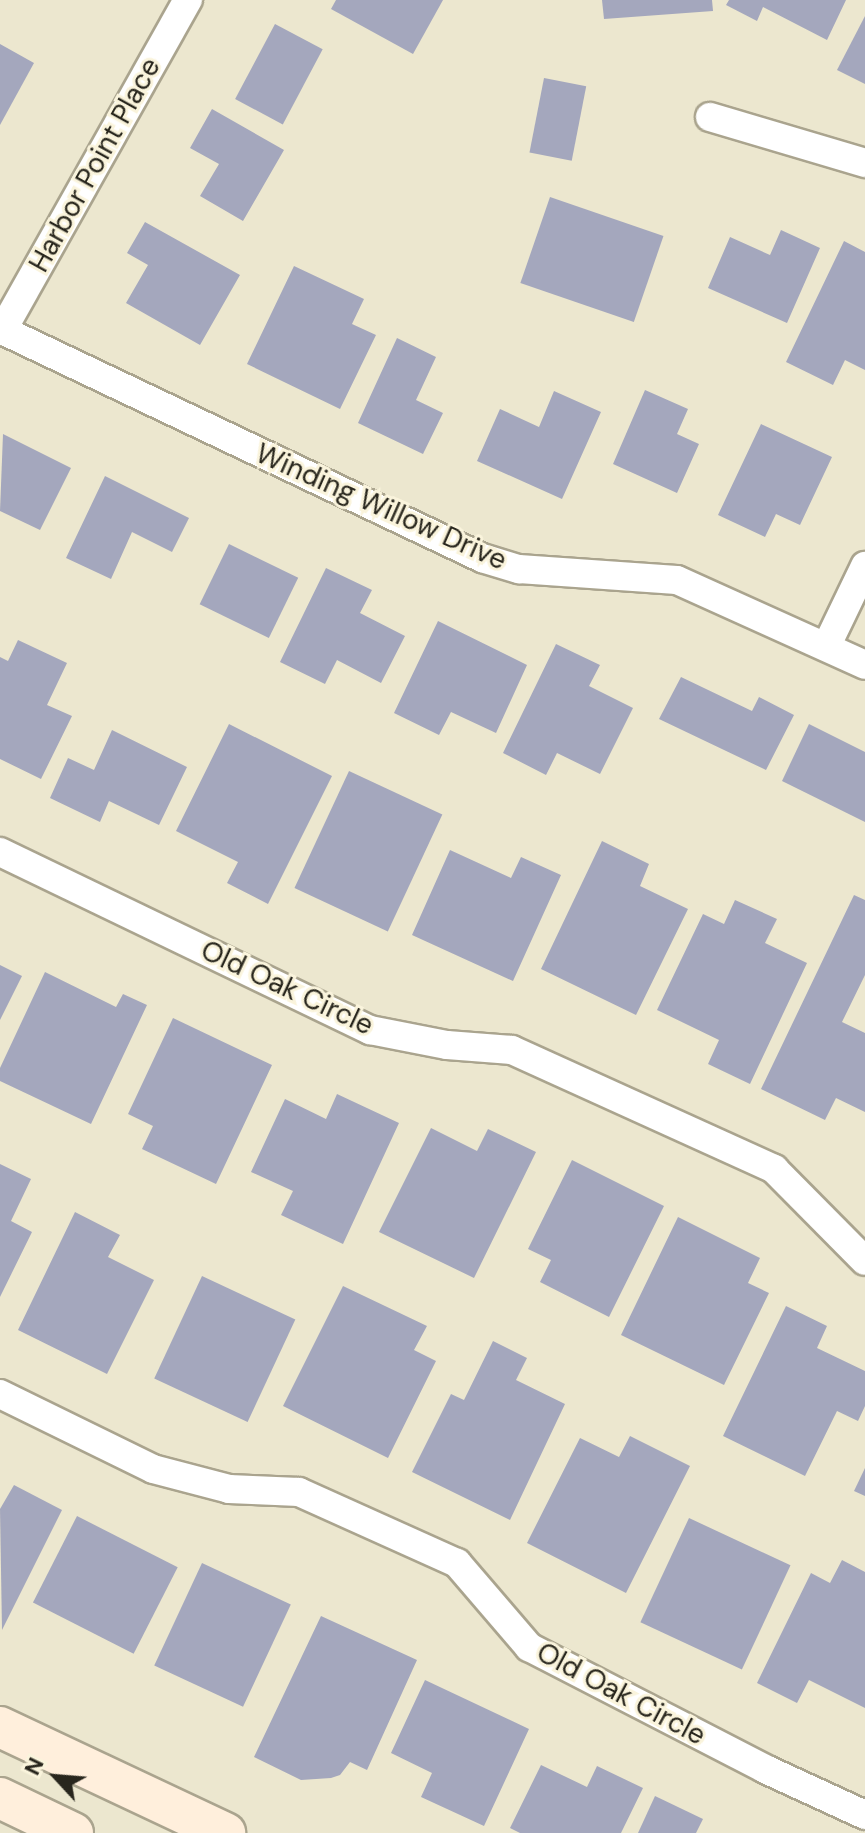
<!DOCTYPE html>
<style>
body{margin:0}
#map{position:relative;width:865px;height:1833px;overflow:hidden;background:#ece7cf;font-family:"DM Sans",sans-serif}
div>[style]{position:absolute}
.building>*{inset:0;background:#a4a7bd;transform-origin:0 0}
.roads{filter:drop-shadow(2px 0 #aaa48e) drop-shadow(-2px 0 #aaa48e) drop-shadow(0 2px #aaa48e) drop-shadow(0 -2px #aaa48e)}
.minor>*{height:28px;margin:-14px;padding:0 14px;transform-origin:14px;border-radius:14px;background:#fff}
.secondary>*{height:40px;margin:-20px;padding:0 20px;transform-origin:20px;border-radius:20px;background:#ffefdc}
span{translate:-50% -50%;white-space:nowrap;text-align:center;line-height:1.15;-webkit-text-stroke:6px #faf4dc;paint-order:stroke}
.street-label{font-size:28px;color:#28261d}
.north{position:absolute;left:16px;top:1737px;width:80px;height:80px;-webkit-text-stroke:6px #faf4dc;paint-order:stroke;rotate:296deg;font-size:22px;font-weight:700;line-height:32px;text-align:center;color:#28261d}
.north::after{content:'';display:block;margin:auto;width:28px;height:36px;background:#28261d;clip-path:polygon(50% 0,100% 100%,50% 72%,0 100%)}
</style>
<div id="map">
<div class="building">
<div style="clip-path:polygon(336px 0,443px 0,413px 54px,331px 9px)"></div>
<div style="clip-path:polygon(602px 0,712px 0,713px 11px,604px 19px)"></div>
<div style="clip-path:polygon(729px 0,846px 0,827px 40px,763px 7px,757px 21px,726px 5px)"></div>
<div style="clip-path:polygon(865px 16px,865px 84px,837px 70px)"></div>
<div style="left:275px;top:24px;width:54px;height:85px;rotate:28deg"></div>
<div style="clip-path:polygon(0 44px,34px 63px,0 125px)"></div>
<div style="left:544px;top:78px;width:43px;height:76px;rotate:11deg"></div>
<div style="clip-path:polygon(212px 109px,284px 150px,243px 221px,200px 196px,219px 164px,190px 148px)"></div>
<div style="left:550px;top:197px;width:120px;height:91px;rotate:19deg"></div>
<div style="clip-path:polygon(145px 222px,240px 275px,200px 345px,126px 303px,148px 265px,127px 253px)"></div>
<div style="clip-path:polygon(781px 230px,820px 248px,787px 323px,708px 288px,730px 237px,770px 255px)"></div>
<div style="clip-path:polygon(844px 241px,865px 252px,865px 370px,845px 360px,833px 385px,786px 362px)"></div>
<div style="clip-path:polygon(294px 266px,364px 299px,352px 324px,376px 335px,340px 409px,247px 364px)"></div>
<div style="clip-path:polygon(397px 338px,436px 357px,416px 400px,443px 413px,423px 454px,358px 423px)"></div>
<div style="clip-path:polygon(645px 390px,688px 409px,677px 434px,699px 444px,677px 493px,613px 464px)"></div>
<div style="clip-path:polygon(554px 391px,601px 412px,562px 499px,477px 461px,500px 409px,539px 427px)"></div>
<div style="clip-path:polygon(761px 424px,832px 457px,800px 525px,776px 514px,765px 537px,718px 515px)"></div>
<div style="clip-path:polygon(3px 434px,71px 468px,40px 530px,0 511px)"></div>
<div style="clip-path:polygon(105px 476px,189px 518px,172px 552px,132px 532px,111px 579px,66px 558px)"></div>
<div style="left:229px;top:544px;width:77px;height:67px;rotate:26deg"></div>
<div style="clip-path:polygon(326px 568px,372px 590px,360px 613px,405px 636px,381px 683px,337px 660px,325px 684px,280px 662px)"></div>
<div style="clip-path:polygon(438px 621px,527px 665px,496px 733px,451px 712px,439px 735px,394px 713px)"></div>
<div style="clip-path:polygon(18px 640px,67px 663px,47px 705px,72px 716px,41px 779px,0 759px,0 657px,8px 661px)"></div>
<div style="clip-path:polygon(556px 644px,600px 665px,589px 686px,633px 708px,600px 774px,557px 753px,546px 775px,503px 753px)"></div>
<div style="clip-path:polygon(681px 677px,752px 711px,759px 697px,794px 715px,766px 770px,659px 719px)"></div>
<div style="clip-path:polygon(229px 724px,332px 776px,268px 904px,227px 883px,238px 862px,176px 831px)"></div>
<div style="clip-path:polygon(809px 724px,865px 752px,865px 822px,782px 781px)"></div>
<div style="clip-path:polygon(112px 730px,187px 767px,159px 825px,109px 801px,100px 822px,50px 798px,68px 758px,94px 770px)"></div>
<div style="left:349px;top:771px;width:103px;height:129px;rotate:25deg"></div>
<div style="clip-path:polygon(602px 841px,649px 864px,640px 886px,688px 909px,636px 1015px,541px 969px)"></div>
<div style="clip-path:polygon(450px 850px,511px 878px,521px 857px,561px 875px,513px 981px,412px 935px)"></div>
<div style="clip-path:polygon(854px 895px,865px 900px,865px 975px,842px 1022px,865px 1033px,865px 1112px,836px 1098px,825px 1120px,761px 1089px)"></div>
<div style="clip-path:polygon(735px 900px,777px 919px,765px 943px,807px 963px,750px 1084px,708px 1064px,719px 1040px,657px 1010px,703px 914px,724px 924px)"></div>
<div style="clip-path:polygon(0 965px,22px 976px,0 1020px)"></div>
<div style="clip-path:polygon(45px 972px,116px 1007px,123px 994px,147px 1005px,91px 1124px,0 1081px,0 1068px)"></div>
<div style="clip-path:polygon(173px 1018px,272px 1065px,216px 1184px,142px 1149px,153px 1126px,128px 1114px)"></div>
<div style="clip-path:polygon(337px 1094px,399px 1123px,343px 1244px,281px 1215px,293px 1191px,251px 1172px,285px 1099px,326px 1119px)"></div>
<div style="clip-path:polygon(431px 1128px,477px 1151px,488px 1129px,536px 1152px,474px 1278px,379px 1232px)"></div>
<div style="clip-path:polygon(572px 1160px,664px 1206px,609px 1317px,540px 1282px,551px 1260px,528px 1249px)"></div>
<div style="clip-path:polygon(0 1164px,31px 1179px,11px 1221px,32px 1232px,0 1297px)"></div>
<div style="clip-path:polygon(75px 1212px,120px 1235px,108px 1257px,154px 1280px,107px 1374px,18px 1330px)"></div>
<div style="clip-path:polygon(678px 1217px,760px 1258px,748px 1283px,769px 1293px,724px 1385px,621px 1335px)"></div>
<div style="left:202px;top:1276px;width:103px;height:113px;rotate:25deg"></div>
<div style="clip-path:polygon(343px 1286px,427px 1326px,414px 1350px,436px 1361px,388px 1458px,283px 1406px)"></div>
<div style="clip-path:polygon(786px 1306px,827px 1326px,817px 1348px,865px 1371px,865px 1406px,858px 1421px,837px 1411px,805px 1476px,723px 1436px)"></div>
<div style="clip-path:polygon(493px 1341px,527px 1358px,516px 1380px,565px 1404px,510px 1520px,412px 1472px,451px 1394px,464px 1400px)"></div>
<div style="clip-path:polygon(630px 1436px,690px 1466px,626px 1593px,527px 1543px,580px 1438px,619px 1457px)"></div>
<div style="clip-path:polygon(865px 1468px,865px 1496px,854px 1491px)"></div>
<div style="clip-path:polygon(14px 1485px,62px 1510px,2px 1630px,0 1509px)"></div>
<div style="left:77px;top:1516px;width:113px;height:97px;rotate:27deg"></div>
<div style="left:689px;top:1518px;width:112px;height:115px;rotate:25deg"></div>
<div style="clip-path:polygon(842px 1560px,865px 1572px,865px 1708px,809px 1680px,797px 1703px,757px 1683px,811px 1573px,830px 1583px)"></div>
<div style="left:202px;top:1563px;width:98px;height:113px;rotate:25deg"></div>
<div style="clip-path:polygon(321px 1616px,417px 1660px,367px 1770px,350px 1762px,340px 1775px,331px 1778px,301px 1780px,254px 1757px)"></div>
<div style="clip-path:polygon(425px 1680px,529px 1729px,484px 1826px,421px 1797px,432px 1773px,391px 1753px)"></div>
<div style="clip-path:polygon(541px 1765px,587px 1787px,597px 1766px,643px 1788px,621px 1833px,520px 1833px,510px 1828px)"></div>
<div style="clip-path:polygon(655px 1796px,703px 1819px,696px 1833px,638px 1833px)"></div>
</div>
<div class="roads">
<div class="minor">
<div style="left:710px;top:117px;width:162px;rotate:16.5deg"></div>
<div style="left:0;top:329px;width:534px;rotate:25.41deg"></div>
<div style="left:482px;top:558px;width:39px;rotate:17deg"></div>
<div style="left:519px;top:569px;width:158px;rotate:4deg"></div>
<div style="left:677px;top:580px;width:206px;rotate:24.3deg"></div>
<div style="left:2px;top:331px;width:380px;rotate:-60.7deg"></div>
<div style="left:827px;top:645px;width:88px;rotate:-64.3deg"></div>
<div style="left:0;top:852px;width:411px;rotate:25.7deg"></div>
<div style="left:370px;top:1030px;width:78px;rotate:11deg"></div>
<div style="left:447px;top:1045px;width:65px;rotate:4.4deg"></div>
<div style="left:512px;top:1050px;width:288px;rotate:24.4deg"></div>
<div style="left:774px;top:1169px;width:129px;rotate:45.3deg"></div>
<div style="left:0;top:1394px;width:170px;rotate:26.1deg"></div>
<div style="left:153px;top:1469px;width:79px;rotate:14.7deg"></div>
<div style="left:229px;top:1489px;width:70px;rotate:2.5deg"></div>
<div style="left:299px;top:1492px;width:173px;rotate:24.2deg"></div>
<div style="left:457px;top:1563px;width:111px;rotate:49.4deg"></div>
<div style="left:529px;top:1647px;width:266px;rotate:27.3deg"></div>
<div style="left:765px;top:1769px;width:110px;rotate:24.7deg"></div>
</div>
<div class="secondary">
<div style="left:0;top:1727px;width:249px;rotate:25.2deg"></div>
<div style="left:0;top:1798px;width:81px;rotate:25.6deg"></div>
</div>
</div>
<div class="street-label">
<span style="left:95px;top:165px;rotate:-61deg">Harbor Point Place</span>
<span style="left:381px;top:507px;rotate:24deg">Winding Willow Drive</span>
<span style="left:287px;top:988px;rotate:25deg">Old Oak Circle</span>
<span style="left:621px;top:1694px;rotate:28deg">Old Oak Circle</span>
</div>
<div class="north">N</div>
</div>
